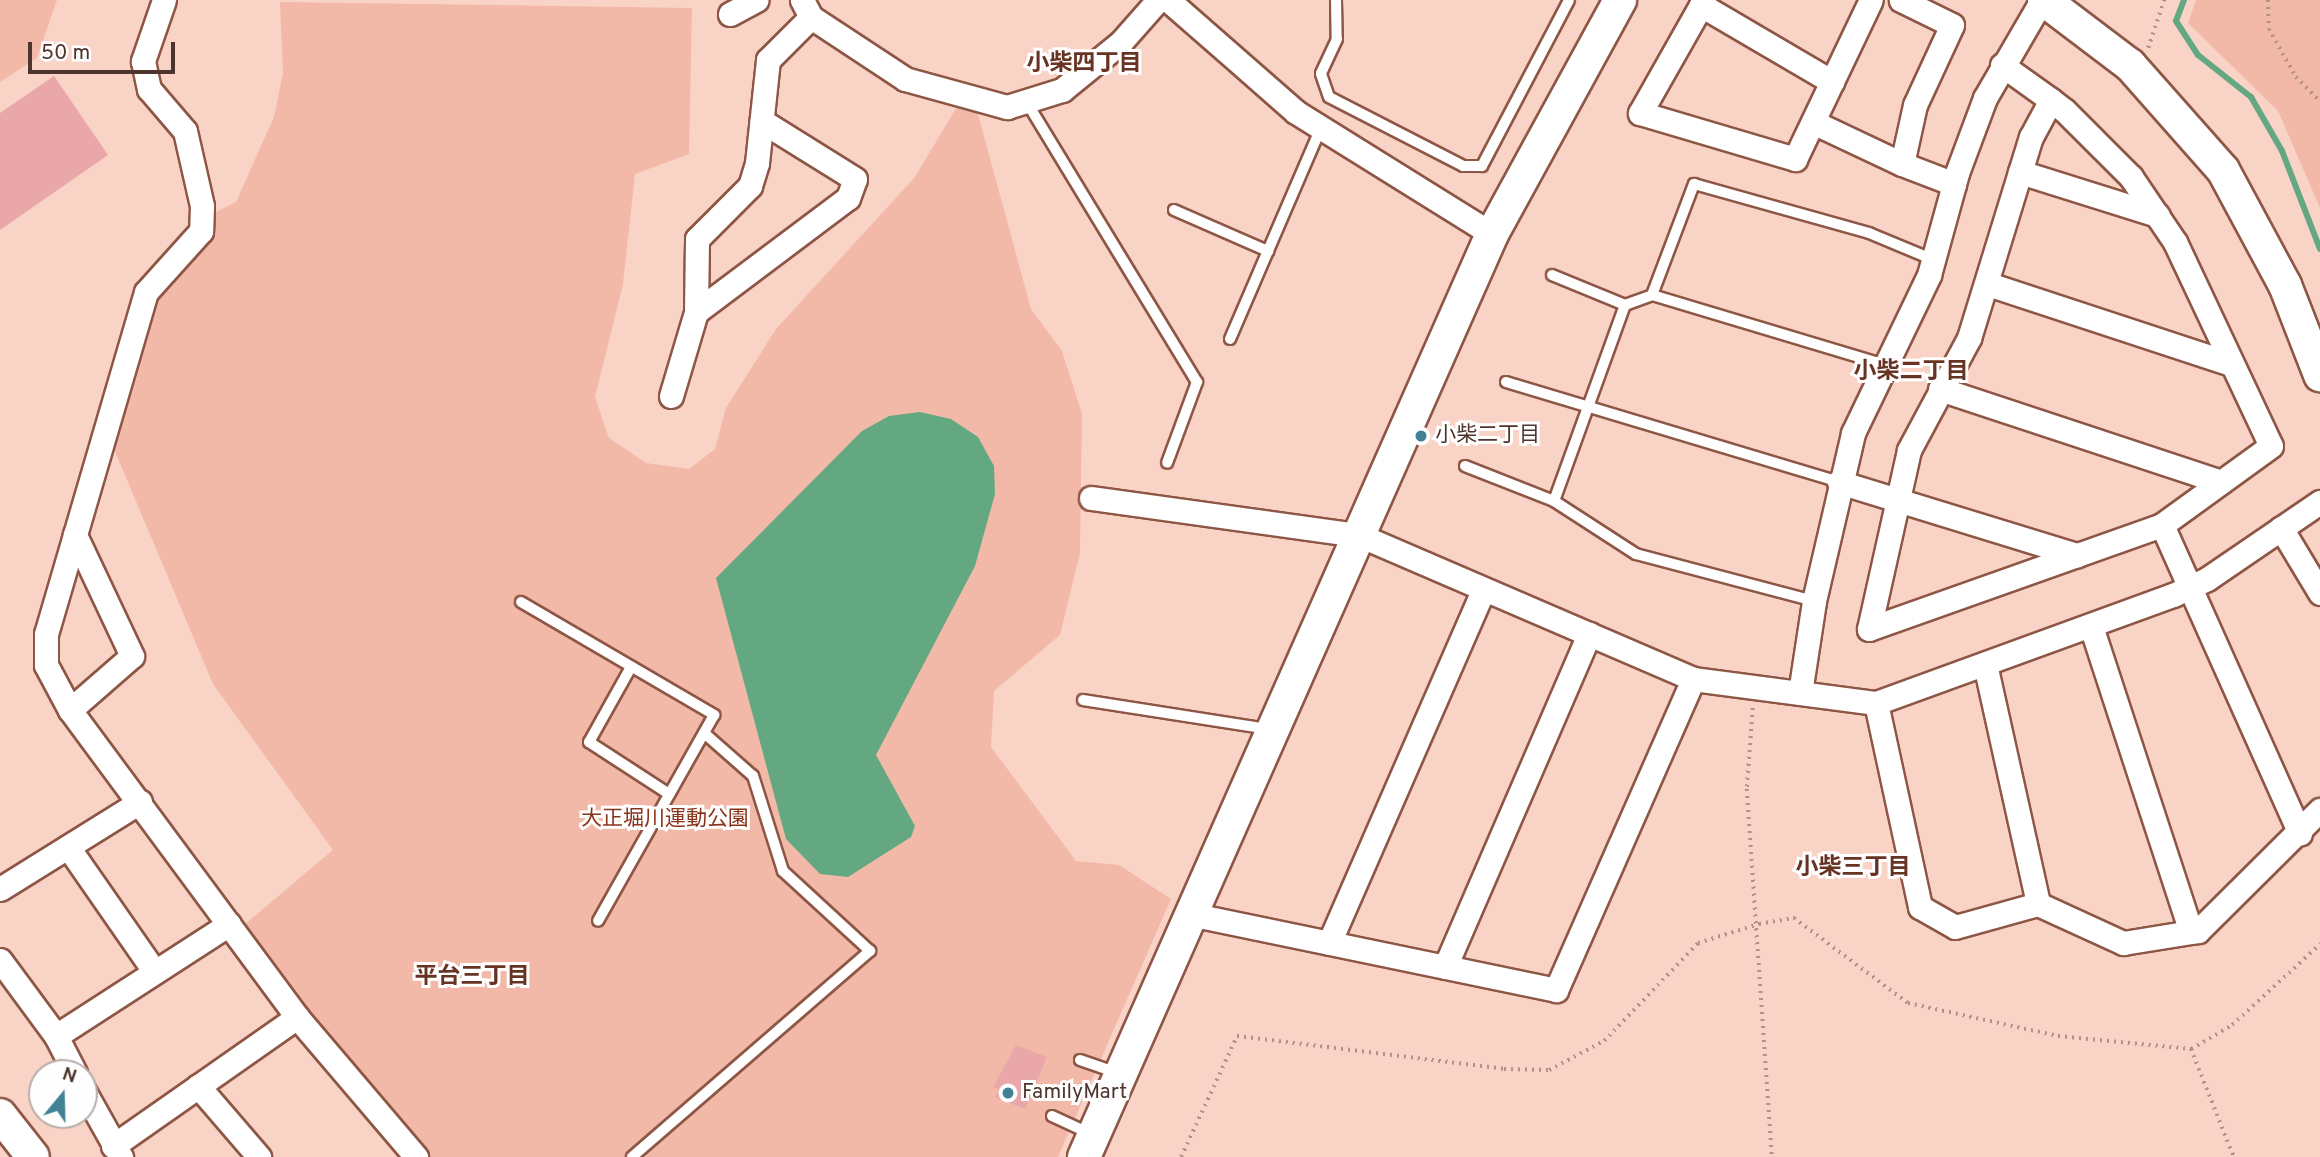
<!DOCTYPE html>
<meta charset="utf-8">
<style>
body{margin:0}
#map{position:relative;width:2320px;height:1157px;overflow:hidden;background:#fad3c7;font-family:Overpass,"Noto Sans JP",sans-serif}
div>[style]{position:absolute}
.green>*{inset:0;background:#f3b9a8}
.water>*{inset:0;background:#63a881}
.stream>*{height:6px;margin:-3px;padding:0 3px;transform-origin:3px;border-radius:3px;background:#63a881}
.building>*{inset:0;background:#eaa7a9}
.path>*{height:3.5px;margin-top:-1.75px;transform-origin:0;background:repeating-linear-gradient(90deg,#b29186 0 2px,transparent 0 7px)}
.roads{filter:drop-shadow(2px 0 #8e5645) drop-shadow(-2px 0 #8e5645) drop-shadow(0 2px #8e5645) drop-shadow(0 -2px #8e5645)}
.lane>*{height:10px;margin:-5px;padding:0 5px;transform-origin:5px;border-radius:5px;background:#fff}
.street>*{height:23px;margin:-11.5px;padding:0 11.5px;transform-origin:11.5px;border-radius:11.5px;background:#fff}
.secondary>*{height:32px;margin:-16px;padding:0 16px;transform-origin:16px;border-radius:16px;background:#fff}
.dots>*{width:19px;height:19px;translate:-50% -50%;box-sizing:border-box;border:4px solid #fefefe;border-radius:50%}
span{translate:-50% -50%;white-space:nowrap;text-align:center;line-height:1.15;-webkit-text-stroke:6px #fefefe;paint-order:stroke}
.poi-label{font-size:21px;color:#4d342c}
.left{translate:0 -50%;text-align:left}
.park-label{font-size:21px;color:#893419}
.neighbourhood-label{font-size:23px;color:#673323;font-weight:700}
.north{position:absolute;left:28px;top:1059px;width:70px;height:70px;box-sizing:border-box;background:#fefefe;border:2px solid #b7adaa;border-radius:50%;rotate:19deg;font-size:19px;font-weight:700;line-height:28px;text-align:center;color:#4d342c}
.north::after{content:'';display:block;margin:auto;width:24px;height:32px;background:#418395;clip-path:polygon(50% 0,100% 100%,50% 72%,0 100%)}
.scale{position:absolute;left:28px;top:42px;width:147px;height:32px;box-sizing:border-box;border:4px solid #4d342c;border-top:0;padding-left:9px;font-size:21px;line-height:24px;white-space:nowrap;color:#4d342c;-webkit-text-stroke:5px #fefefe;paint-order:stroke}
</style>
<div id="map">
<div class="green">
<div style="clip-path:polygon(0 0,57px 0,37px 58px,0 82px)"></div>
<div style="clip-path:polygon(2196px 0,2320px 0,2320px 208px,2278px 111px,2188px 23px)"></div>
<div style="clip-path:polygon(280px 2px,692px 8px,689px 154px,635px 174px,623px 284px,595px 397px,609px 438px,646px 463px,689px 469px,715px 449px,726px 408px,776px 329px,915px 177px,970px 85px,1031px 309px,1062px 351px,1082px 414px,1080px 553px,1060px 635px,994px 691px,991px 747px,1076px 861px,1119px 865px,1171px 899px,1058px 1157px,427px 1157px,238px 930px,333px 850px,213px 684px,103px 423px,152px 270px,200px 220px,236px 202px,274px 117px,283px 73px)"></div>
</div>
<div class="water">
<div style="clip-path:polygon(920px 412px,951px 419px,978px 437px,994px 466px,995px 494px,975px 566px,876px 755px,915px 826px,911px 837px,848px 877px,820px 874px,786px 839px,716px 578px,862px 431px,889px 416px)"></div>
</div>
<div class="stream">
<div style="left:2184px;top:0;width:22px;rotate:111deg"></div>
<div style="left:2176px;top:21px;width:40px;rotate:57.1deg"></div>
<div style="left:2198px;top:55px;width:68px;rotate:38.4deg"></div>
<div style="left:2251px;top:97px;width:62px;rotate:60.1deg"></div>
<div style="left:2282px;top:151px;width:105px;rotate:68.8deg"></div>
</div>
<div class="building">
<div style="clip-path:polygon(54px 76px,108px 155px,0 230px,0 113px)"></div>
<div style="clip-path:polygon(1016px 1045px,1047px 1057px,1025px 1109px,995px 1097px,999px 1089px,993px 1087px)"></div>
</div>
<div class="path">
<div style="left:2268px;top:0;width:29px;rotate:88deg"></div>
<div style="left:2269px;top:29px;width:55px;rotate:60.6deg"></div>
<div style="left:2296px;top:77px;width:34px;rotate:45deg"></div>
<div style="left:2148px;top:48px;width:51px;rotate:-71.6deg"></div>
<div style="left:1753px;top:708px;width:81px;rotate:94.2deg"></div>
<div style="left:1747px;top:789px;width:369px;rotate:86.1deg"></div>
<div style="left:2191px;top:1049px;width:116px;rotate:68.3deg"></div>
<div style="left:1181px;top:1157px;width:133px;rotate:-65.2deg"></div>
<div style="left:1237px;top:1036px;width:269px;rotate:7deg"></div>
<div style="left:1504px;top:1069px;width:45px;rotate:1.3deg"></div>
<div style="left:1549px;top:1070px;width:62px;rotate:-27.8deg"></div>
<div style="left:1604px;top:1041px;width:136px;rotate:-46.2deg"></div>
<div style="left:1698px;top:943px;width:64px;rotate:-17.3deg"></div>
<div style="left:1759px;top:924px;width:36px;rotate:-10deg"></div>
<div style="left:1794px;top:918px;width:142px;rotate:36.7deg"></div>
<div style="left:1908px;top:1003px;width:154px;rotate:12.4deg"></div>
<div style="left:2058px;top:1036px;width:134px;rotate:5.6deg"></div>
<div style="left:2191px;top:1049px;width:48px;rotate:-30.3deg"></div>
<div style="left:2232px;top:1025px;width:120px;rotate:-42.6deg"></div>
</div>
<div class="roads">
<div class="lane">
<div style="left:1336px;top:0;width:39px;rotate:89deg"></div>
<div style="left:1337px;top:39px;width:38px;rotate:115deg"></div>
<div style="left:1321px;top:74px;width:24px;rotate:71deg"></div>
<div style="left:1329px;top:97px;width:151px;rotate:27.2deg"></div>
<div style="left:1463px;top:166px;width:19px"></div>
<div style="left:1482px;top:166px;width:187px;rotate:-62.3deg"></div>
<div style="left:1026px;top:101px;width:329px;rotate:58.7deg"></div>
<div style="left:1197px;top:382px;width:86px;rotate:110.3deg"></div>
<div style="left:1174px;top:210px;width:103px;rotate:23.6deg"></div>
<div style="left:1552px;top:275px;width:79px;rotate:22.3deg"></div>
<div style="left:1652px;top:295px;width:243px;rotate:16.7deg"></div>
<div style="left:1230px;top:339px;width:230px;rotate:-66.7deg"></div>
<div style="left:1506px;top:382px;width:348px;rotate:16.7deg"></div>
<div style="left:1465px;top:466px;width:96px;rotate:21.5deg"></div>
<div style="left:1554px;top:501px;width:208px;rotate:-70.1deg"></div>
<div style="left:1625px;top:305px;width:29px;rotate:-20deg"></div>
<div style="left:1652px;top:295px;width:119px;rotate:-69.3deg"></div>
<div style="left:1694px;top:184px;width:182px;rotate:15.6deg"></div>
<div style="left:1869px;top:233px;width:70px;rotate:22.6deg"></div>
<div style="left:1554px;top:501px;width:98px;rotate:32.9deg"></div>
<div style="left:1636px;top:554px;width:184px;rotate:14.8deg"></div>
<div style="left:521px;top:602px;width:224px;rotate:30.3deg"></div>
<div style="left:714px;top:715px;width:236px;rotate:119.4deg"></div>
<div style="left:631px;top:667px;width:86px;rotate:119.2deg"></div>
<div style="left:589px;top:742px;width:95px;rotate:33deg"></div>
<div style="left:1083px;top:700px;width:188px;rotate:8.9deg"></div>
<div style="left:1080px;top:1060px;width:39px;rotate:19deg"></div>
<div style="left:1052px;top:1116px;width:43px;rotate:24.8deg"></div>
<div style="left:632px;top:1157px;width:315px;rotate:-40.9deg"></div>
<div style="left:870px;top:951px;width:118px;rotate:-137.4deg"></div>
<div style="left:783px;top:871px;width:100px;rotate:-107.5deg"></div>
<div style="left:753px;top:776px;width:65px;rotate:-138.7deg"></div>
</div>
<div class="street">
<div style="left:164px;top:0;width:65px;rotate:109deg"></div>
<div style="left:143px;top:61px;width:29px;rotate:78deg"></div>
<div style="left:149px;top:89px;width:55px;rotate:49.4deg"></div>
<div style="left:185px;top:131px;width:77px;rotate:77.2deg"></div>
<div style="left:202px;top:206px;width:25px;rotate:92deg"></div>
<div style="left:201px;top:231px;width:82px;rotate:132deg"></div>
<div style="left:146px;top:292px;width:356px;rotate:106.3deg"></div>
<div style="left:46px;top:634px;width:31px;rotate:90deg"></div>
<div style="left:46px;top:665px;width:51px;rotate:61.9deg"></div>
<div style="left:70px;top:710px;width:382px;rotate:53.5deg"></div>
<div style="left:297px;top:1017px;width:184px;rotate:49.6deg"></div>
<div style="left:802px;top:0;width:19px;rotate:62deg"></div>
<div style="left:811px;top:17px;width:113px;rotate:33.4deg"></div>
<div style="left:905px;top:79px;width:106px;rotate:15.4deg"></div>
<div style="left:1007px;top:107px;width:58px;rotate:-17.2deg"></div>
<div style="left:1062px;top:90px;width:76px;rotate:-39.1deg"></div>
<div style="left:1121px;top:42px;width:56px;rotate:-48.6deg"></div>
<div style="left:1168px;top:0;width:170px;rotate:41.2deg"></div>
<div style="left:1296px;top:112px;width:231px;rotate:31.9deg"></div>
<div style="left:1704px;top:0;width:130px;rotate:119.5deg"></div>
<div style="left:1640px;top:113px;width:162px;rotate:16.5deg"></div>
<div style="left:1795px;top:159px;width:176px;rotate:-64.5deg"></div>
<div style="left:1701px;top:5px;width:152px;rotate:30.4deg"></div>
<div style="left:730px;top:14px;width:30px;rotate:-28deg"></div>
<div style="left:2002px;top:65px;width:60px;rotate:35.5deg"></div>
<div style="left:2051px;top:100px;width:16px;rotate:38deg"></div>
<div style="left:2064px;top:110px;width:95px;rotate:45deg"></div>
<div style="left:2131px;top:177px;width:78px;rotate:55.9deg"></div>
<div style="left:2175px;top:242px;width:225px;rotate:64.8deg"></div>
<div style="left:2271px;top:446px;width:135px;rotate:144.1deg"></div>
<div style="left:2162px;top:525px;width:311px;rotate:160.5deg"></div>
<div style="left:1869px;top:629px;width:183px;rotate:-77.4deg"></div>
<div style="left:1909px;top:450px;width:127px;rotate:-61.8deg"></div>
<div style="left:1969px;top:338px;width:210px;rotate:-72.9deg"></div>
<div style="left:2031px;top:137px;width:42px;rotate:-61.6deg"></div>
<div style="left:1813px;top:122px;width:98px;rotate:25.3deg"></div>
<div style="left:1902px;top:164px;width:60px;rotate:-77.6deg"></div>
<div style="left:1915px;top:105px;width:88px;rotate:-65.2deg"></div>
<div style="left:1952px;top:25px;width:57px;rotate:-153.9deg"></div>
<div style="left:1902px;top:164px;width:56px;rotate:21deg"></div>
<div style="left:2020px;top:172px;width:144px;rotate:17.4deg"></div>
<div style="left:1988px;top:284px;width:256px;rotate:18.2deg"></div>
<div style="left:696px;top:312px;width:190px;rotate:-36.9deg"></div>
<div style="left:848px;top:198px;width:20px;rotate:-70deg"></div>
<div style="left:855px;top:179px;width:110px;rotate:-148.1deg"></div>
<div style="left:1940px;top:389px;width:296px;rotate:18.3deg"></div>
<div style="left:671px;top:396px;width:88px;rotate:-73.4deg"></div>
<div style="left:696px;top:312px;width:73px;rotate:-89.2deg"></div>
<div style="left:697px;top:239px;width:75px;rotate:-45deg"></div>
<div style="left:750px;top:186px;width:24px;rotate:-73deg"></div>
<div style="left:757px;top:163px;width:104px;rotate:-83.9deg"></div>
<div style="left:768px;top:60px;width:61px;rotate:-45deg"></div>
<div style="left:1839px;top:482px;width:249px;rotate:17.1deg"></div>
<div style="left:1091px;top:498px;width:271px;rotate:7.9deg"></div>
<div style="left:1359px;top:535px;width:364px;rotate:23.3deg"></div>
<div style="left:1693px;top:679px;width:185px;rotate:7.5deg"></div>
<div style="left:1876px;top:703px;width:316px;rotate:-20deg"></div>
<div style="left:2173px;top:595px;width:38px;rotate:-25deg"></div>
<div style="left:2207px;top:579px;width:137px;rotate:-34.3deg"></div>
<div style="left:2162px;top:525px;width:338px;rotate:65.9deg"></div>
<div style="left:2281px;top:528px;width:76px;rotate:59deg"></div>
<div style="left:2091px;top:626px;width:322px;rotate:71.9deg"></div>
<div style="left:1985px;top:664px;width:246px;rotate:77.5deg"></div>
<div style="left:1800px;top:693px;width:93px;rotate:-81.3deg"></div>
<div style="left:1814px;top:601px;width:172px;rotate:-76.9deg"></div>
<div style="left:1853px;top:433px;width:175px;rotate:-64.3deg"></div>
<div style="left:1929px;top:275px;width:106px;rotate:-74.6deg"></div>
<div style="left:1957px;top:173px;width:80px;rotate:-69.5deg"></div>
<div style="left:1985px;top:98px;width:113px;rotate:-59.8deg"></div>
<div style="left:1876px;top:703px;width:209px;rotate:77.8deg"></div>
<div style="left:1920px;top:907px;width:40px;rotate:29.7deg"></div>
<div style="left:1955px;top:927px;width:86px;rotate:-15.5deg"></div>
<div style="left:2038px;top:904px;width:94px;rotate:24.6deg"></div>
<div style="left:2123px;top:943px;width:76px;rotate:-9.1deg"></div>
<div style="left:2198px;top:931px;width:172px;rotate:-44.8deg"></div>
<div style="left:70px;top:710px;width:82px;rotate:-41.1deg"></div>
<div style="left:132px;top:656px;width:134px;rotate:-115.2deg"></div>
<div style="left:68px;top:847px;width:152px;rotate:55.2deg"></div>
<div style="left:0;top:889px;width:165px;rotate:-31.9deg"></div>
<div style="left:1190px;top:914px;width:374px;rotate:11.7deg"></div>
<div style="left:1556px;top:990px;width:340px;rotate:-66.2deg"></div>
<div style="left:1329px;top:943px;width:386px;rotate:-66.4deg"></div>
<div style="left:0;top:960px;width:94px;rotate:53.6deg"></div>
<div style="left:56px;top:1036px;width:206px;rotate:-32.9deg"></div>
<div style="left:1445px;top:967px;width:363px;rotate:-66.6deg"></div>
<div style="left:56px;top:1036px;width:42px;rotate:62.8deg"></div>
<div style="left:198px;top:1086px;width:94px;rotate:49.3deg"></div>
<div style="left:84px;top:1091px;width:76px;rotate:60.7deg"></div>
<div style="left:113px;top:1146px;width:225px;rotate:-35deg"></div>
</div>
<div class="secondary">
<div style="left:2044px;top:0;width:108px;rotate:37.1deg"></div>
<div style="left:2130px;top:65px;width:140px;rotate:48.5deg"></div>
<div style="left:2223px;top:170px;width:131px;rotate:61.7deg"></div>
<div style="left:2285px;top:285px;width:97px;rotate:68.7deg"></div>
<div style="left:0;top:1115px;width:53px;rotate:51.8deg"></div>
<div style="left:1084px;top:1157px;width:1009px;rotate:-66.15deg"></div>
<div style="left:1492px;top:234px;width:267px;rotate:-61.3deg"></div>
</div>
</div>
<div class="dots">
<div style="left:1421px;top:436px;background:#418395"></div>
<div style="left:1008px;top:1093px;background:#418395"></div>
</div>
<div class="poi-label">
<span class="left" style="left:1435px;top:436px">小柴二丁目</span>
<span class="left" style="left:1022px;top:1093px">FamilyMart</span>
</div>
<div class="park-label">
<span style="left:665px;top:820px">大正堀川運動公園</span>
</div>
<div class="neighbourhood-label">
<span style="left:1084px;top:65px">小柴四丁目</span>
<span style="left:1911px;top:373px">小柴二丁目</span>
<span style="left:1853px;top:869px">小柴三丁目</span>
<span style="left:472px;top:978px">平台三丁目</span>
</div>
<div class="north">N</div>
<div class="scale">50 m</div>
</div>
